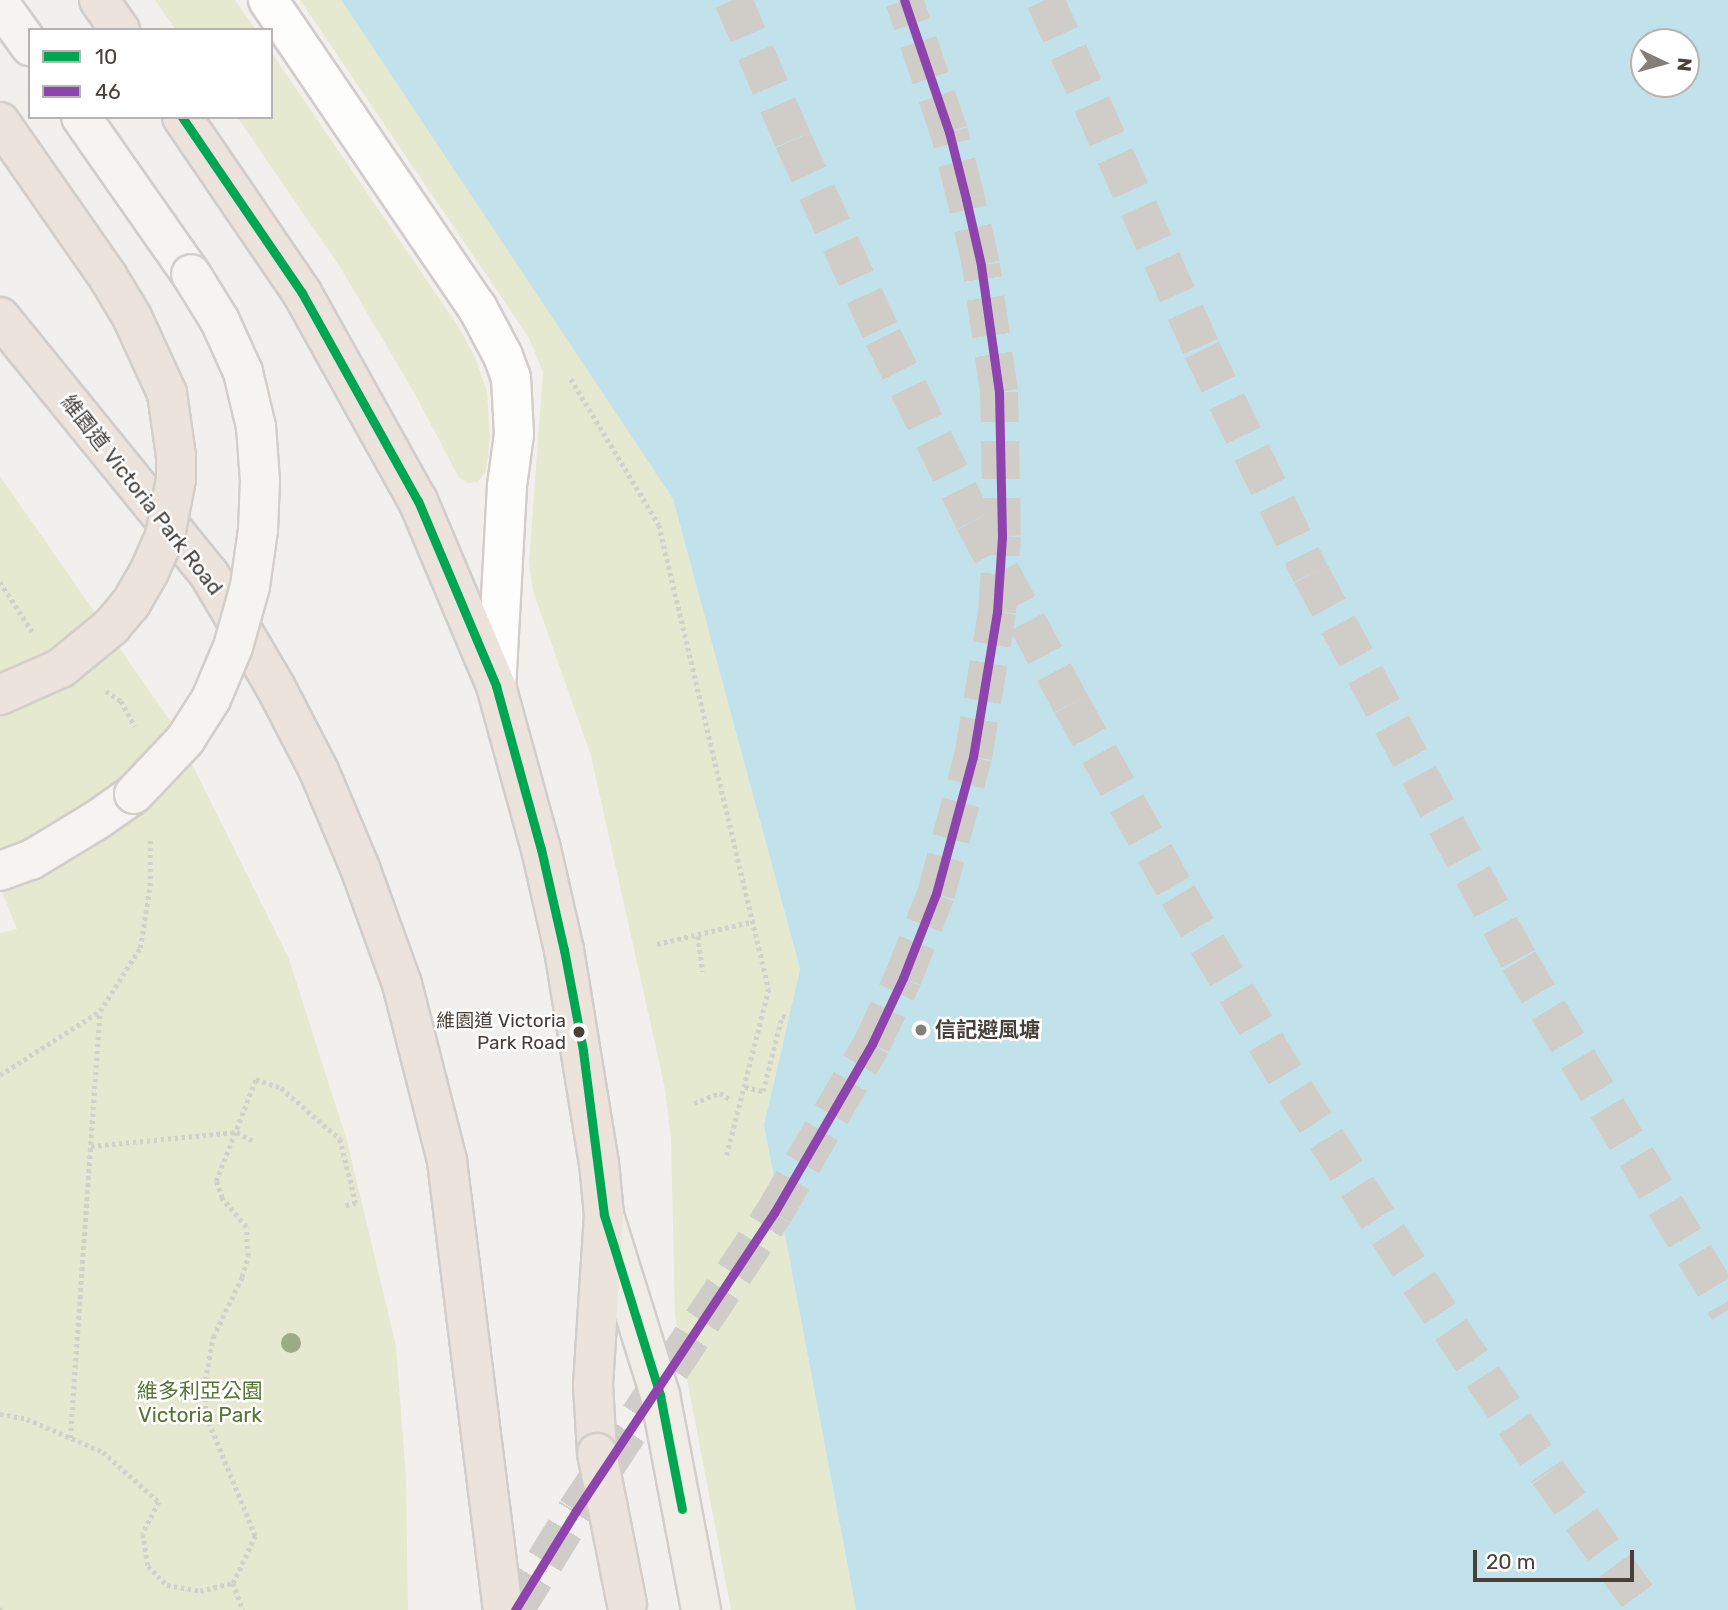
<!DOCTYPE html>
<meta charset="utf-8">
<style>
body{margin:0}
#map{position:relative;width:1728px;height:1610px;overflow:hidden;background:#f2f0ed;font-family:Rubik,"Noto Sans TC",sans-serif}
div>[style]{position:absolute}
.green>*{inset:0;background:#e4e9d0}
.water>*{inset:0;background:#c2e2eb}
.highway-tunnel>*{height:38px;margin-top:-19px;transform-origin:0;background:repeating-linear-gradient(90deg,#d0cdc9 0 38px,transparent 0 57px)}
.path>*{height:4.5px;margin-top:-2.25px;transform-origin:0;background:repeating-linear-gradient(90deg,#d2d0cb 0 3.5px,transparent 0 7px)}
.roads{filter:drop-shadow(2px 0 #d0cdcb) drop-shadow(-2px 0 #d0cdcb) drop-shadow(0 2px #d0cdcb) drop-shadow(0 -2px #d0cdcb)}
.street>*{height:38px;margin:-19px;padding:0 19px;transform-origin:19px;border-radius:19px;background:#fdfdfc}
.secondary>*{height:38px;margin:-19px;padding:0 19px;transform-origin:19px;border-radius:19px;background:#f6f4f1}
.primary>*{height:38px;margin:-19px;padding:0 19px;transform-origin:19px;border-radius:19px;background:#f0ece6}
.highway>*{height:38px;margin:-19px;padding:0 19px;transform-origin:19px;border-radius:19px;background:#ebe3dc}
.bridges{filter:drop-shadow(2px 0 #d3cec8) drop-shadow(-2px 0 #d3cec8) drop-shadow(0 2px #d3cec8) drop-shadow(0 -2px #d3cec8)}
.secondary-bridge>*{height:38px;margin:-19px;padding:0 19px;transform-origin:19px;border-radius:19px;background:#f6f4f1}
.highway-bridge>*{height:38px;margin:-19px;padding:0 19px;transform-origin:19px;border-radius:19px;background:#ebe3dc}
.bus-1>*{height:9px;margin:-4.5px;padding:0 4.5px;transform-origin:4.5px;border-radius:4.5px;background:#00a651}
.bus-2>*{height:9px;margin:-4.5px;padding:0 4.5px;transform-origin:4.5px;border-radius:4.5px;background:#8e44ad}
.trees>*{width:20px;height:20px;margin:-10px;border-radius:50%;background:#9cac86}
.dots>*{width:19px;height:19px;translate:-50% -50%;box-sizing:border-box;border:4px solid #fff;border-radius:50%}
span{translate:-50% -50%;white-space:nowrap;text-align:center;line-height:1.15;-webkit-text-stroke:5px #fff;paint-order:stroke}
.bus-label{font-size:19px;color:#484039}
.right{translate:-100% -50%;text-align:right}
.street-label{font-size:21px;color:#484039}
.poi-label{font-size:21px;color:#484039;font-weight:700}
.left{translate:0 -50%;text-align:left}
.park-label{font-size:21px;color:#567532}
.legend{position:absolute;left:28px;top:28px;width:245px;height:91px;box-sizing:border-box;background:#fff;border:2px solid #b6b3b0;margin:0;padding:9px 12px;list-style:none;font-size:21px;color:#484039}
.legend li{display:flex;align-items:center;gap:14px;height:35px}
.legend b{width:35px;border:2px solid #b6b3b0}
.north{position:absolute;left:1630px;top:28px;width:70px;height:70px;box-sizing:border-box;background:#fff;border:2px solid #b6b3b0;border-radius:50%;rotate:95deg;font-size:19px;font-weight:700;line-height:28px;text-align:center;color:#484039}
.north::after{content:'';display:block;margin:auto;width:24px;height:32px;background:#847e78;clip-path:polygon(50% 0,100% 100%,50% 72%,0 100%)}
.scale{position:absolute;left:1473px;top:1550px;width:161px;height:32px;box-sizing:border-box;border:4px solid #484039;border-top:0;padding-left:9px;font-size:21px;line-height:24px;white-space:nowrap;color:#484039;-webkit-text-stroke:5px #fff;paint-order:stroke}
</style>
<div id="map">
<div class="green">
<div style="clip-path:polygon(155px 0,235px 0,256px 30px,176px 30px)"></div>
<div style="clip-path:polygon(300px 0,341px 0,673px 498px,800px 969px,764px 1125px,856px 1610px,731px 1610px,675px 1316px,671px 1138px,664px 1084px,591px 756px,533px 591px,529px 563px,543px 372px,529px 338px)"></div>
<div style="clip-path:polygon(271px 52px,458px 326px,475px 357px,487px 392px,490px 436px,486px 471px,478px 482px,468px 483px,459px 478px,415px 394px,340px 267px,237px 117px,271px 117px)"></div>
<div style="clip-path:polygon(0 476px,171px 722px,289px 959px,347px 1141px,396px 1346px,406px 1478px,408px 1610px,0 1610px,0 933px,17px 929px,0 887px)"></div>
</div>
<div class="water">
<div style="clip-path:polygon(evenodd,341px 0,1728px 0,1728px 1610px,856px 1610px,764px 1125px,800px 969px,673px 499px,341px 0,1644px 42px,1686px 42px,1686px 84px,1644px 84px,1644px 42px)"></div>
</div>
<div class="highway-tunnel">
<div style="left:733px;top:0;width:152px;rotate:66.8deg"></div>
<div style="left:793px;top:140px;width:217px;rotate:65.4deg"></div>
<div style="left:883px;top:337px;width:205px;rotate:63.7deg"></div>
<div style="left:974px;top:521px;width:207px;rotate:62.1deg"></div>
<div style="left:1071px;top:704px;width:219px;rotate:60.7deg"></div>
<div style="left:1178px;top:895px;width:228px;rotate:59.2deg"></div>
<div style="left:1295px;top:1091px;width:228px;rotate:57deg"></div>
<div style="left:1419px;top:1282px;width:230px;rotate:56deg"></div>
<div style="left:1548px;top:1473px;width:169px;rotate:54.1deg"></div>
<div style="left:1045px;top:0;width:384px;rotate:65.8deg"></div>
<div style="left:1202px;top:350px;width:249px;rotate:64.1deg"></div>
<div style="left:1311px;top:574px;width:439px;rotate:61.7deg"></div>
<div style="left:1519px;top:961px;width:407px;rotate:59.1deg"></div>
<div style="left:515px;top:1610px;width:116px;rotate:-58.4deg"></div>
<div style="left:576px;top:1511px;width:358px;rotate:-56.4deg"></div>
<div style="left:774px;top:1213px;width:195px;rotate:-59.9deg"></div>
<div style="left:872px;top:1044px;width:73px;rotate:-64.8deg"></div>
<div style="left:903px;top:978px;width:90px;rotate:-68.6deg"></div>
<div style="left:936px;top:894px;width:142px;rotate:-74.9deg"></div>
<div style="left:973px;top:757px;width:147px;rotate:-80.6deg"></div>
<div style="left:997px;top:612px;width:76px;rotate:-86.2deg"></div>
<div style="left:1002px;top:536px;width:144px;rotate:-91.2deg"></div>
<div style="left:999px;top:392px;width:128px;rotate:-98.1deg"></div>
<div style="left:981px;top:265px;width:68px;rotate:-102.8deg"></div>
<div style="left:966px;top:199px;width:69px;rotate:-104.2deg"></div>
<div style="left:949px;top:132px;width:139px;rotate:-108.8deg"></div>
</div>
<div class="path">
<div style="left:571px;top:379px;width:170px;rotate:58.9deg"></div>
<div style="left:659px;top:525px;width:477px;rotate:76.7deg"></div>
<div style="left:769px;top:989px;width:175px;rotate:104.2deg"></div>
<div style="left:0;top:582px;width:59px;rotate:56.9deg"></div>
<div style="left:106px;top:691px;width:18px;rotate:34deg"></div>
<div style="left:121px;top:701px;width:29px;rotate:61deg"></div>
<div style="left:698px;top:936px;width:36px;rotate:82deg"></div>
<div style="left:657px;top:944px;width:100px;rotate:-13.3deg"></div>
<div style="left:0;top:1075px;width:119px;rotate:-32.6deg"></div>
<div style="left:100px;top:1011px;width:75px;rotate:-57.6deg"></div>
<div style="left:140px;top:948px;width:63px;rotate:-80.8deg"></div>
<div style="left:150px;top:886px;width:46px;rotate:-90deg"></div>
<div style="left:745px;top:1087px;width:18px;rotate:13deg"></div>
<div style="left:763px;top:1091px;width:77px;rotate:-75.8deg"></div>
<div style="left:782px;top:1016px;width:7px;rotate:8deg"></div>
<div style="left:694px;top:1103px;width:28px;rotate:-21deg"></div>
<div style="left:720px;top:1093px;width:13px;rotate:32deg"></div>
<div style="left:91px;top:1146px;width:147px;rotate:-5.5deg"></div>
<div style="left:237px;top:1132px;width:21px;rotate:29deg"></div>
<div style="left:0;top:1414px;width:27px;rotate:10deg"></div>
<div style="left:27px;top:1419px;width:83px;rotate:23.5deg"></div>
<div style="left:103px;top:1452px;width:75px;rotate:41.8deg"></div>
<div style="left:159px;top:1502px;width:36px;rotate:117deg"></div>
<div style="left:143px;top:1534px;width:32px;rotate:81deg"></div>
<div style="left:148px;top:1566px;width:27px;rotate:45deg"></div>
<div style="left:167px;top:1585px;width:34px;rotate:10deg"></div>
<div style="left:200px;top:1591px;width:34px;rotate:-14deg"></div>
<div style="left:233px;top:1583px;width:29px;rotate:70deg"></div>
<div style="left:70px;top:1438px;width:427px;rotate:-86deg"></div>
<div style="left:233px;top:1583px;width:52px;rotate:-64.9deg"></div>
<div style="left:255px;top:1536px;width:130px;rotate:-112.2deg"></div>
<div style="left:206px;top:1416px;width:29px;rotate:-94deg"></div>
<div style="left:204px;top:1387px;width:51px;rotate:-79.8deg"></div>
<div style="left:213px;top:1337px;width:67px;rotate:-64.2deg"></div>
<div style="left:242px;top:1277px;width:22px;rotate:-74deg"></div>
<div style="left:248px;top:1256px;width:29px;rotate:-94deg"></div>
<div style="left:246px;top:1227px;width:38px;rotate:-130deg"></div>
<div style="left:222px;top:1198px;width:18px;rotate:-109deg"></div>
<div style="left:216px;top:1181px;width:110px;rotate:-68.6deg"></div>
<div style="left:256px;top:1079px;width:27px;rotate:20deg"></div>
<div style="left:281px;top:1088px;width:78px;rotate:40.8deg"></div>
<div style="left:340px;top:1139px;width:66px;rotate:76deg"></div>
<div style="left:356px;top:1203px;width:11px;rotate:165deg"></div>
<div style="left:0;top:1608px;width:2px;rotate:63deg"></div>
</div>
<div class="roads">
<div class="street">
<div style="left:268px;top:0;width:371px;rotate:55.8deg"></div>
<div style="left:477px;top:307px;width:55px;rotate:62deg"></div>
<div style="left:503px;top:356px;width:23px;rotate:70deg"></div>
<div style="left:511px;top:378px;width:56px;rotate:86.9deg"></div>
<div style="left:514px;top:434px;width:52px;rotate:97.7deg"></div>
<div style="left:507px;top:486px;width:200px;rotate:93.1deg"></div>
</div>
<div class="secondary">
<div style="left:0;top:4px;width:52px;rotate:54.5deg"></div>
<div style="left:81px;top:117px;width:192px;rotate:55deg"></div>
<div style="left:0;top:871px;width:33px;rotate:-20deg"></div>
<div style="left:31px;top:860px;width:77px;rotate:-31.2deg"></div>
<div style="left:97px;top:820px;width:45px;rotate:-35.1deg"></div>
</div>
<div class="primary">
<div style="left:604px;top:1215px;width:189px;rotate:72.7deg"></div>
<div style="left:660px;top:1395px;width:219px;rotate:79.2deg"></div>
</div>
<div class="highway">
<div style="left:99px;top:0;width:37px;rotate:55deg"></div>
<div style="left:182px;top:117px;width:213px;rotate:55.7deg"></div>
<div style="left:302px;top:293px;width:238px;rotate:60.9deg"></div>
<div style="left:418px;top:501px;width:201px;rotate:67.1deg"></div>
<div style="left:496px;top:686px;width:169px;rotate:74.6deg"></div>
<div style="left:541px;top:849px;width:104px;rotate:77.2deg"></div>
<div style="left:564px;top:950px;width:216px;rotate:80.7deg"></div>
<div style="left:599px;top:1163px;width:52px;rotate:84.5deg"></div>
<div style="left:604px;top:1215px;width:170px;rotate:93.7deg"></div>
<div style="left:593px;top:1385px;width:68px;rotate:86.6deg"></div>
<div style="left:0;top:317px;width:331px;rotate:50.9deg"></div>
<div style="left:209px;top:574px;width:130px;rotate:59.5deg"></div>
<div style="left:275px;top:686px;width:96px;rotate:62.6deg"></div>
<div style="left:319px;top:771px;width:105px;rotate:67.1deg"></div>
<div style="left:360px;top:868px;width:123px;rotate:70.1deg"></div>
<div style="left:402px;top:984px;width:183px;rotate:75.7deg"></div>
<div style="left:447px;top:1161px;width:452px;rotate:82.9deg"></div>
</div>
</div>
<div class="bridges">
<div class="secondary-bridge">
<div style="left:134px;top:794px;width:74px;rotate:-46.6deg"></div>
<div style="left:185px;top:740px;width:49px;rotate:-57.6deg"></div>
<div style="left:211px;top:699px;width:56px;rotate:-67.1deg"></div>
<div style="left:233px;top:647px;width:63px;rotate:-74.4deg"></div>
<div style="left:250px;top:586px;width:57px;rotate:-81.9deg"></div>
<div style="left:258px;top:530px;width:49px;rotate:-87.7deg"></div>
<div style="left:260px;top:481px;width:54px;rotate:-94.2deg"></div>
<div style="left:256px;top:427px;width:57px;rotate:-103.3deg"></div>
<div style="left:243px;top:372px;width:56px;rotate:-114.3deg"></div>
<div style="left:220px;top:321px;width:55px;rotate:-121.7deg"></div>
</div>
<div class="highway-bridge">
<div style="left:0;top:122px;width:189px;rotate:55.1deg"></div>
<div style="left:108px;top:277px;width:47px;rotate:59deg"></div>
<div style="left:132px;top:317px;width:84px;rotate:65.3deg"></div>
<div style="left:167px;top:393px;width:64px;rotate:81.9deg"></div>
<div style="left:176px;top:456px;width:23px;rotate:90deg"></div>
<div style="left:176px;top:479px;width:58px;rotate:100.9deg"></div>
<div style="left:165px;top:536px;width:39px;rotate:114deg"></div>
<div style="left:149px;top:572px;width:36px;rotate:120deg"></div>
<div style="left:131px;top:603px;width:30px;rotate:130deg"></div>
<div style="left:112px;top:626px;width:66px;rotate:140.5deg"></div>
<div style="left:61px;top:668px;width:67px;rotate:156.1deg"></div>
<div style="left:597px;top:1453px;width:154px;rotate:78.8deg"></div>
</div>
</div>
<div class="bus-1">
<div style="left:182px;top:117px;width:213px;rotate:55.7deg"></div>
<div style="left:302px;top:293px;width:238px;rotate:60.9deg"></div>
<div style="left:418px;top:501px;width:201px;rotate:67.1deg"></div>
<div style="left:496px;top:686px;width:169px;rotate:74.6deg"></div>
<div style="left:541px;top:849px;width:104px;rotate:77.2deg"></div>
<div style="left:564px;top:950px;width:103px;rotate:79.3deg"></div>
<div style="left:583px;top:1051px;width:165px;rotate:82.7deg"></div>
<div style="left:604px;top:1215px;width:189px;rotate:72.7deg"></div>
<div style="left:660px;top:1395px;width:116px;rotate:79.1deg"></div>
</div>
<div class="bus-2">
<div style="left:515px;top:1610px;width:116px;rotate:-58.4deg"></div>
<div style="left:576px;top:1511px;width:358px;rotate:-56.4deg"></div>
<div style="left:774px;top:1213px;width:195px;rotate:-59.9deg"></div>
<div style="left:872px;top:1044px;width:73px;rotate:-64.8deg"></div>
<div style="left:903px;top:978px;width:90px;rotate:-68.6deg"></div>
<div style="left:936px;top:894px;width:142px;rotate:-74.9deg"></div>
<div style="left:973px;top:757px;width:147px;rotate:-80.6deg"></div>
<div style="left:997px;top:612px;width:76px;rotate:-86.2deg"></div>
<div style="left:1002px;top:536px;width:144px;rotate:-91.2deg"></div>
<div style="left:999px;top:392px;width:128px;rotate:-98.1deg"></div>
<div style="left:981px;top:265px;width:68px;rotate:-102.8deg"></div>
<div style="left:966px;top:199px;width:69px;rotate:-104.2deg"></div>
<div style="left:949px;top:132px;width:139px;rotate:-108.8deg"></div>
</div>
<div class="trees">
<div style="left:291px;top:1343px"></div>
</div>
<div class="dots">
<div style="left:921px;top:1030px;background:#847e78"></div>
<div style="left:579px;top:1032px;background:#484039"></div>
</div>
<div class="bus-label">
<span class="right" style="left:566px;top:1032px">維園道 Victoria<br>Park Road</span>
</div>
<div class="street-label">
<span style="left:142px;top:495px;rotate:52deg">維園道 Victoria Park Road</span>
</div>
<div class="poi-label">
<span class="left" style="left:935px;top:1030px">信記避風塘</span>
</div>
<div class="park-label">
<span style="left:200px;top:1403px">維多利亞公園<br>Victoria Park</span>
</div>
<ul class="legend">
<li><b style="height:9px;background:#00a651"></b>10</li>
<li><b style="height:9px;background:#8e44ad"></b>46</li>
</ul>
<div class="north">N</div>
<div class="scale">20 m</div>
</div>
